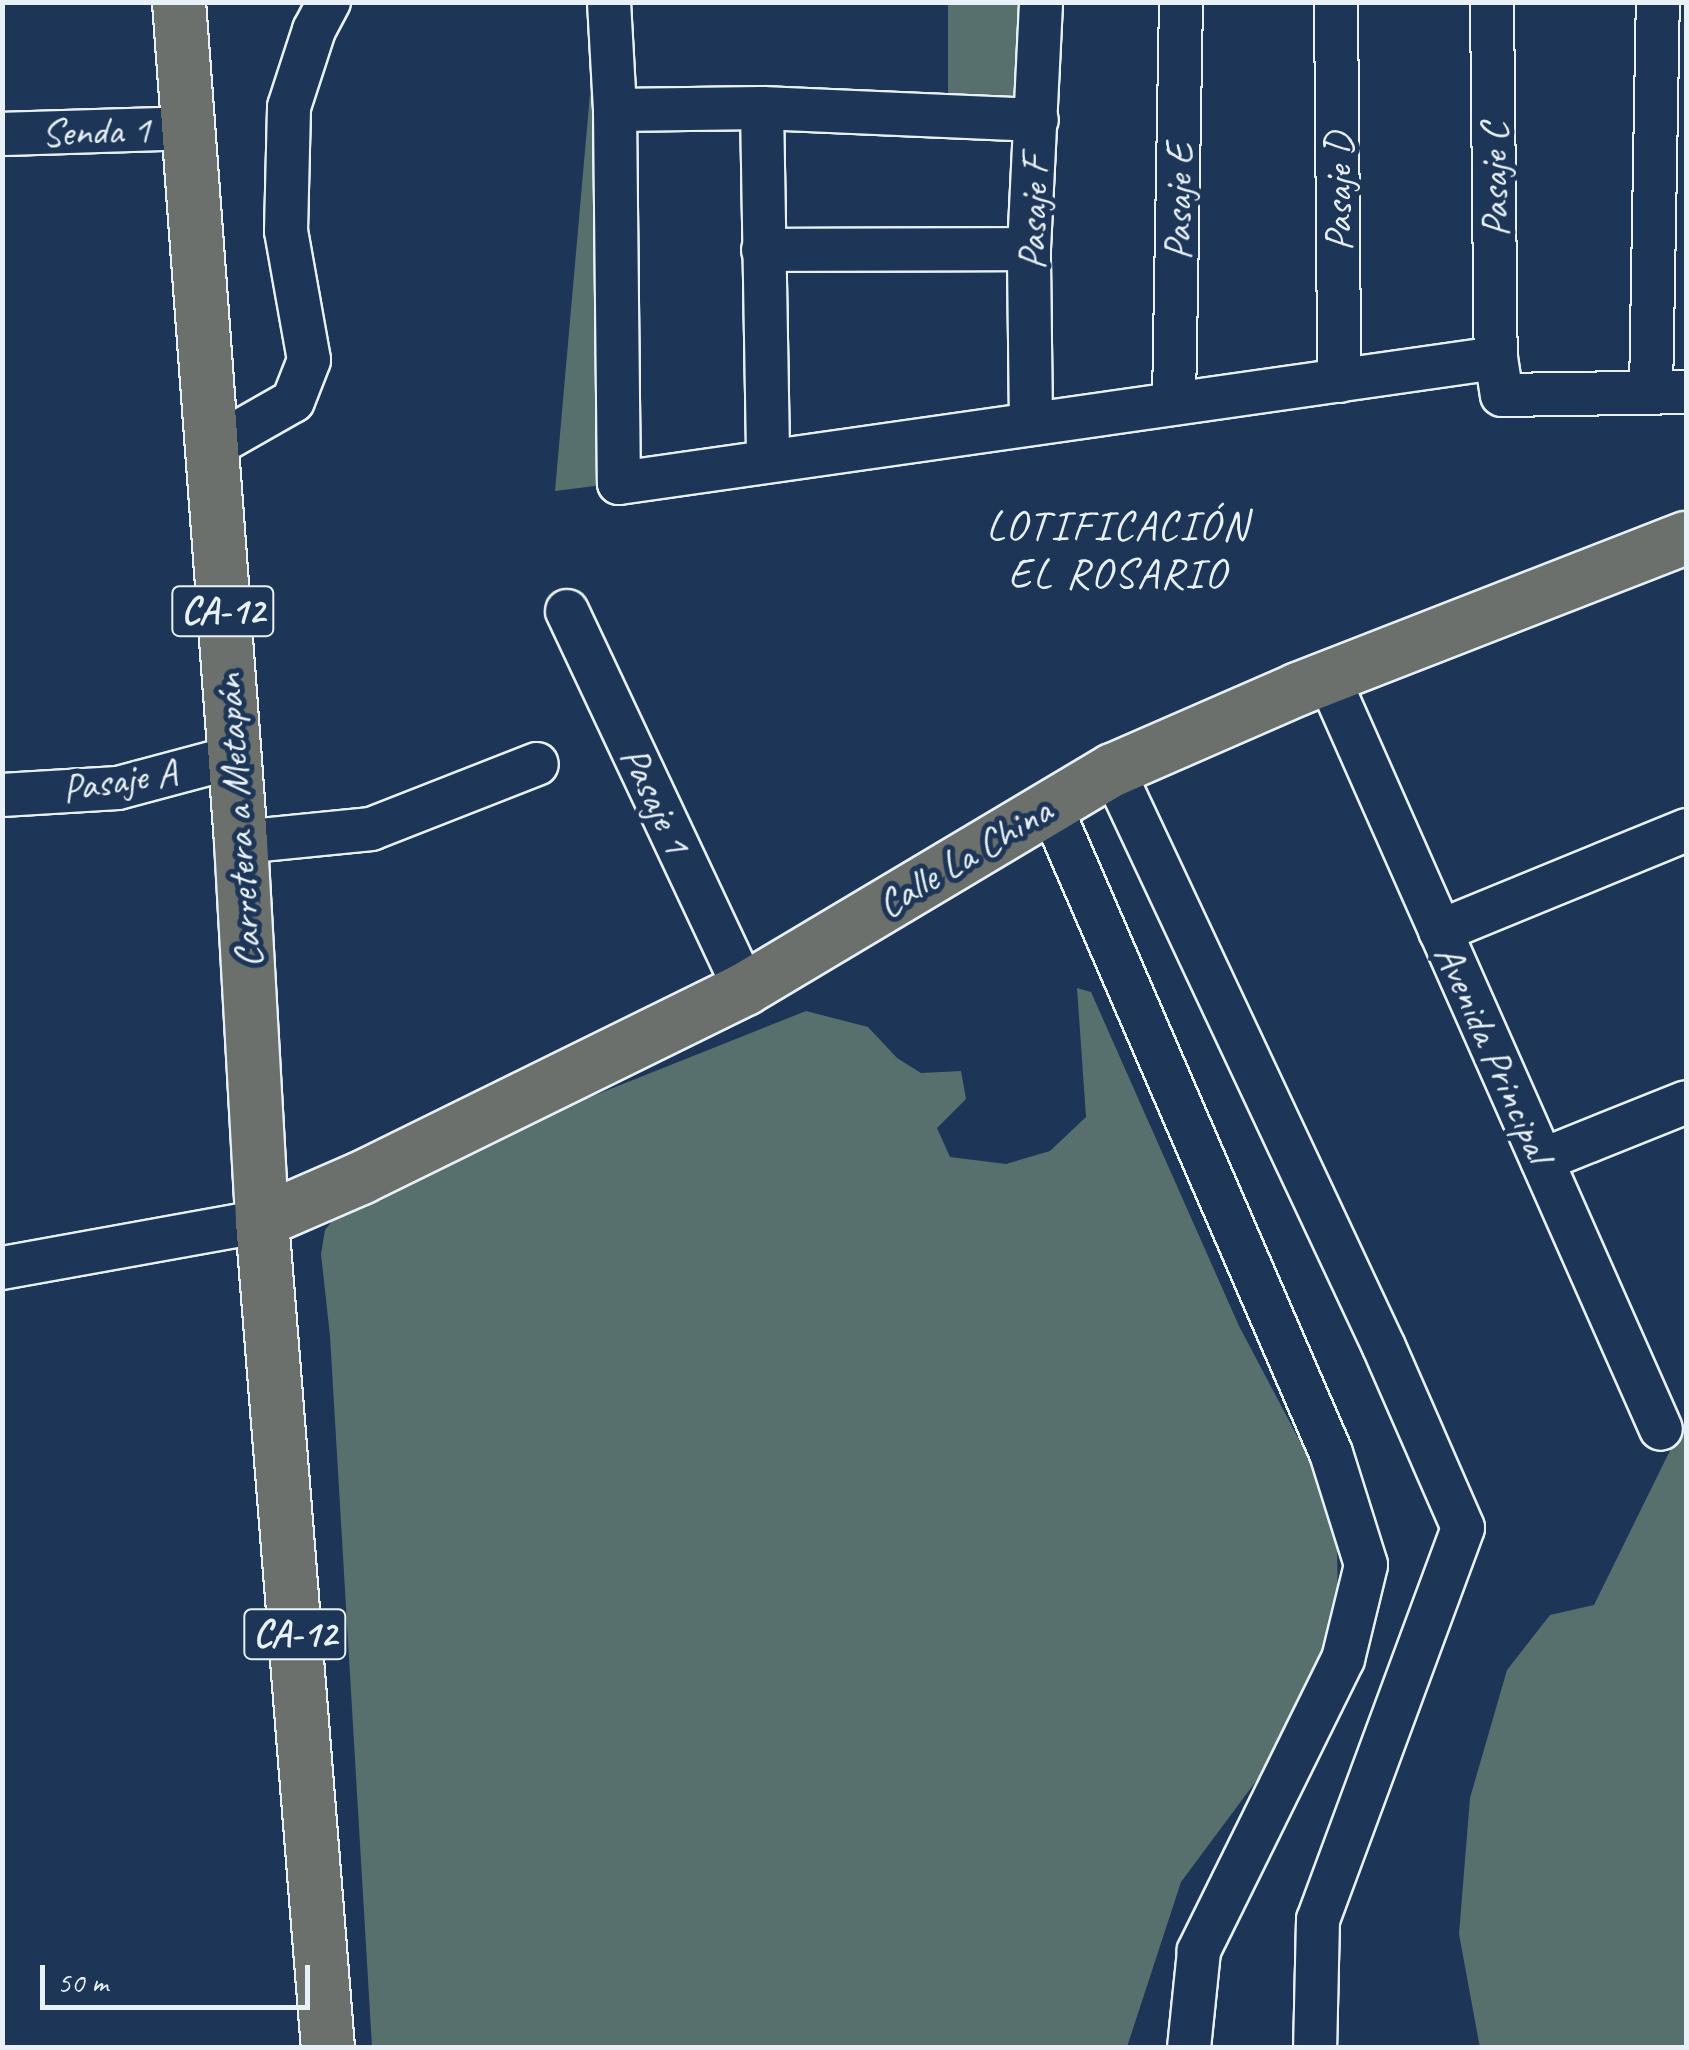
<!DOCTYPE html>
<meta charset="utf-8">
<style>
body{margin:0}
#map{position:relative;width:1689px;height:2050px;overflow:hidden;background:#1d3557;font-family:Caveat,sans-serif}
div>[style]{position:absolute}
.green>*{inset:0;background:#58706d;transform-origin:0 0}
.roads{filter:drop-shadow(2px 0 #e8f1f8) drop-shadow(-2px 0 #e8f1f8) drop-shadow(0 2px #e8f1f8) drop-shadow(0 -2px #e8f1f8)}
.minor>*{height:42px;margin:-21px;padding:0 21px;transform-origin:21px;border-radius:21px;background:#1d3557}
.major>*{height:52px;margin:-26px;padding:0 26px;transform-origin:26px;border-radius:26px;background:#6b706d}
span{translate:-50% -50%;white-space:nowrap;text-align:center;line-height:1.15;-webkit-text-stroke:10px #1d3557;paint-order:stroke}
.shield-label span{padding:2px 8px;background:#1d3557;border:2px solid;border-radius:8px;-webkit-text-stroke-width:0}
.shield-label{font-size:38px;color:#e8f1f8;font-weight:700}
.street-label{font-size:40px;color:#e8f1f8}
.neighbourhood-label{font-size:42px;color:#e8f1f8;letter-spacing:2.5px}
.frame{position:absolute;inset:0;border:5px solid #e8f1f8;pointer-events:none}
.scale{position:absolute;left:40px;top:1965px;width:270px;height:45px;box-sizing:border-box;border:5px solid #e8f1f8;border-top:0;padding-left:12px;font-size:30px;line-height:35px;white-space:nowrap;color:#e8f1f8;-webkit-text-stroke:8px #1d3557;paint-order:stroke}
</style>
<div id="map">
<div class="green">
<div style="clip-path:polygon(598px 3px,619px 483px,555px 491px)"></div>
<div style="left:948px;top:3px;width:93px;height:113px"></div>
<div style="clip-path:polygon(1077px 988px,1091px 992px,1239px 1326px,1323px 1485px,1337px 1544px,1338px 1612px,1306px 1695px,1265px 1769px,1181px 1882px,1127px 2047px,372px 2047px,330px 1336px,321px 1254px,325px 1230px,340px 1211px,530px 1121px,806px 1011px,868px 1027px,897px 1058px,921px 1073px,961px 1071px,966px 1099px,937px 1128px,950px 1157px,1006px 1164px,1050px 1151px,1086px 1117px)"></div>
<div style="clip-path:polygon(1686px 1418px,1686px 2047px,1480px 2048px,1459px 1934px,1470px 1798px,1507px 1670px,1550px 1615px,1594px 1605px)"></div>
</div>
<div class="roads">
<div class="minor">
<div style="left:609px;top:2px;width:108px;rotate:86.8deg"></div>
<div style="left:615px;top:110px;width:373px;rotate:89.4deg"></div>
<div style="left:619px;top:483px;width:886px;rotate:-8.11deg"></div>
<div style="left:1496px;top:358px;width:37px;rotate:81deg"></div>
<div style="left:1502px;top:395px;width:184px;rotate:-0.9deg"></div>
<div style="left:1336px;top:2px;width:379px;rotate:89.5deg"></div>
<div style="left:1492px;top:2px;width:356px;rotate:89.4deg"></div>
<div style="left:762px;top:108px;width:353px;rotate:89deg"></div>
<div style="left:615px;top:110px;width:147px;rotate:-0.8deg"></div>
<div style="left:762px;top:108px;width:275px;rotate:2.5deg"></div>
<div style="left:2px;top:134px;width:187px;rotate:-1.8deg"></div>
<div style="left:763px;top:250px;width:266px;rotate:-0.2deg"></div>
<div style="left:1651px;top:393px;width:391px;rotate:-89deg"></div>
<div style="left:1174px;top:402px;width:400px;rotate:-89deg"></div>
<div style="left:1031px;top:423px;width:174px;rotate:-90.7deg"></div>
<div style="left:1029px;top:249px;width:247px;rotate:-87.2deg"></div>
<div style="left:212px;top:447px;width:93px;rotate:-29.6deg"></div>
<div style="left:293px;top:401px;width:44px;rotate:-68.7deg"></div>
<div style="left:309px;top:360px;width:131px;rotate:-100.1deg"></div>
<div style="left:286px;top:231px;width:124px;rotate:-88.6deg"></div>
<div style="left:289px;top:107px;width:81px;rotate:-72deg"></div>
<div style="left:314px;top:30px;width:32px;rotate:-62deg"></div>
<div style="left:567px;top:611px;width:418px;rotate:64.8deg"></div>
<div style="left:1328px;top:677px;width:822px;rotate:66.12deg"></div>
<div style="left:1113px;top:770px;width:637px;rotate:64.84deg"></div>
<div style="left:1384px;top:1347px;width:197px;rotate:66.4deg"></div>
<div style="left:1463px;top:1528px;width:418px;rotate:110.3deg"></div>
<div style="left:1318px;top:1920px;width:128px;rotate:91.3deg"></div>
<div style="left:2px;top:795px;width:116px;rotate:-3.5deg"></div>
<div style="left:118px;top:788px;width:120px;rotate:-15deg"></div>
<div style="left:1050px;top:805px;width:706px;rotate:66.56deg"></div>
<div style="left:1331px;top:1453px;width:117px;rotate:72.6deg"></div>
<div style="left:1366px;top:1565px;width:97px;rotate:103.7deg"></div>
<div style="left:1343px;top:1659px;width:326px;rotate:116.3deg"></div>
<div style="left:1199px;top:1951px;width:98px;rotate:95.9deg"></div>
<div style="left:241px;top:842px;width:131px;rotate:-5.7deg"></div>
<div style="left:371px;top:829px;width:178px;rotate:-21.4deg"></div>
<div style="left:1440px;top:931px;width:266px;rotate:-22.3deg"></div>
<div style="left:1542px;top:1160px;width:155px;rotate:-21.9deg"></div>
<div style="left:2px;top:1268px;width:264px;rotate:-10.2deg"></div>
</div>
<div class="major">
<div style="left:179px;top:2px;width:842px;rotate:85.78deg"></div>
<div style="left:241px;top:842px;width:380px;rotate:86.8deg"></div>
<div style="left:262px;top:1221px;width:830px;rotate:85.44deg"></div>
<div style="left:262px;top:1221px;width:108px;rotate:-23.5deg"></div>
<div style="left:361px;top:1178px;width:428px;rotate:-26.2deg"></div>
<div style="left:745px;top:989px;width:428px;rotate:-30.8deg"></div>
<div style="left:1113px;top:770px;width:202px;rotate:-23.6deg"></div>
<div style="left:1298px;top:689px;width:416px;rotate:-21.3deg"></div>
</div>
</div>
<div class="shield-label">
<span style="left:223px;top:611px">CA-12</span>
<span style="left:295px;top:1634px">CA-12</span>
</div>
<div class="street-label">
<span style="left:96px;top:131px;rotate:-2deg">Senda 1</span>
<span style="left:1494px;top:180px;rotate:-91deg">Pasaje C</span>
<span style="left:1338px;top:192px;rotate:-90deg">Pasaje D</span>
<span style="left:1178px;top:202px;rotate:-89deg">Pasaje E</span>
<span style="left:1033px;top:213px;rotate:-88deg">Pasaje F</span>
<span style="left:119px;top:780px;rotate:-9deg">Pasaje A</span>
<span style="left:656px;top:800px;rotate:65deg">Pasaje 1</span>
<span style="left:238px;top:821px;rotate:-94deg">Carretera a Metapán</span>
<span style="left:964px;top:857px;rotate:-31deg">Calle La China</span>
<span style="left:1494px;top:1053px;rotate:66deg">Avenida Principal</span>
</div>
<div class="neighbourhood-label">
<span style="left:1118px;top:550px">LOTIFICACIÓN<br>EL ROSARIO</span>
</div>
<div class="frame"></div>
<div class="scale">50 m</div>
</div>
